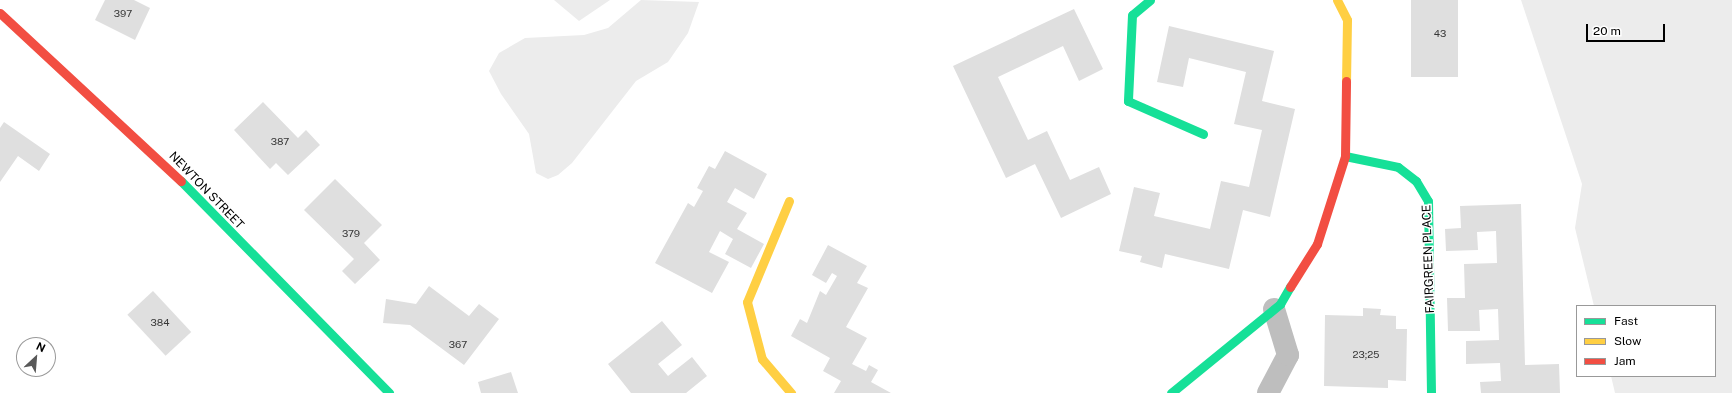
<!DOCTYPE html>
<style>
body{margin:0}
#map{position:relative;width:1732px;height:393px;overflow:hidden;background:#fff;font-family:"Public Sans",sans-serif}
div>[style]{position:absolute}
.green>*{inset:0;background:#ececec}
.building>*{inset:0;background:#dfdfdf;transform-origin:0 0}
.street>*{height:22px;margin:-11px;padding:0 11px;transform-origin:11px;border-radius:11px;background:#bebebe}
.fast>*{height:9px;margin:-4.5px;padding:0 4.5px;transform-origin:4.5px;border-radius:4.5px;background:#16e098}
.slow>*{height:9px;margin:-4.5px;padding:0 4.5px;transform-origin:4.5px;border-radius:4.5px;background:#ffcf43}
.jam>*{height:9px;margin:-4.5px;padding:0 4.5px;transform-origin:4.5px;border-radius:4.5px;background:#f24e42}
span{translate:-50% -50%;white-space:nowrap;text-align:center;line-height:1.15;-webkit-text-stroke:3px #fff;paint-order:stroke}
.number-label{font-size:10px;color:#383838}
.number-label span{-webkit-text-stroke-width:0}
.street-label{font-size:12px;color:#000}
.legend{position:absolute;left:1576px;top:305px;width:140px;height:72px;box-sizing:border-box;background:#fff;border:1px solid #999;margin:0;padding:5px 7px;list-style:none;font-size:12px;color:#000}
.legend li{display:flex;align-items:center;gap:8px;height:20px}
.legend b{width:20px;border:1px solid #999}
.north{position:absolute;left:16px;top:337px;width:40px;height:40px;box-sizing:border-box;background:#fff;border:1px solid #999;border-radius:50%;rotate:26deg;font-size:11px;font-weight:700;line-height:16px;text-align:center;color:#000}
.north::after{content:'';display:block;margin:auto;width:14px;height:18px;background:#595959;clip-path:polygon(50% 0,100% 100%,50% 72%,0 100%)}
.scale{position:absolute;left:1586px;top:24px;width:79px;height:18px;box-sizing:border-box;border:2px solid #000;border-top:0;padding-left:5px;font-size:12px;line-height:14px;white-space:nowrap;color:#000;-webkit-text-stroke:3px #fff;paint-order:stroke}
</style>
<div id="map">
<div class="green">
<div style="clip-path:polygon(554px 0,610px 0,579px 21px)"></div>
<div style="clip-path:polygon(641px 0,699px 2px,688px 33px,668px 62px,636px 81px,572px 163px,558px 175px,548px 179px,536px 173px,529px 134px,501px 94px,489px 71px,499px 53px,525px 38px,584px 35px,608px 28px)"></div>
<div style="clip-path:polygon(1521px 0,1732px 0,1732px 393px,1615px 393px,1611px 376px,1715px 376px,1715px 306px,1594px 306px,1575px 228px,1582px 184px)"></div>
</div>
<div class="building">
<div style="clip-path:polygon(105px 0,134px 0,150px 8px,135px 40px,95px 20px)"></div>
<div style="left:1411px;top:0;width:47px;height:77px"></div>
<div style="clip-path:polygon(1074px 9px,1103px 69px,1079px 81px,1063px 46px,998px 77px,1028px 140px,1047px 131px,1070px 180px,1099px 167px,1111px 194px,1061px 218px,1035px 164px,1006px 178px,953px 66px)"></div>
<div style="clip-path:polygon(1169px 26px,1274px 51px,1262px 101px,1295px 109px,1270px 217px,1243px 210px,1229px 269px,1165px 254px,1162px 268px,1140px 262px,1142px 256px,1119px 251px,1134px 187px,1160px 193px,1154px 216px,1210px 229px,1221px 181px,1249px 187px,1262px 130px,1234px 124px,1246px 72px,1189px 58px,1183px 87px,1157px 82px)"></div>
<div style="clip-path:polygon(263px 102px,298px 138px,306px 130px,320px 145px,288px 175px,276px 163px,270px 169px,234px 130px)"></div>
<div style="clip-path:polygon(4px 122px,50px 154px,39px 171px,18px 156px,0 182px,0 128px)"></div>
<div style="clip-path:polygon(725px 151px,767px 174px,754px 199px,735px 188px,727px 202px,747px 213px,737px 229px,764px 244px,751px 268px,725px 254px,733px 239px,720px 231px,709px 252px,729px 262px,712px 293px,655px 263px,688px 203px,694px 207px,703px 191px,697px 188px,709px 166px,715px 169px)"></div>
<div style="clip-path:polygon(335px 179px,382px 225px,364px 243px,380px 260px,355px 284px,342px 271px,354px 259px,304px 210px)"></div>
<div style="clip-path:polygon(1521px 204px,1525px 365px,1559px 364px,1560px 393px,1481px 393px,1480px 382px,1501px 381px,1500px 363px,1466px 364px,1466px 341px,1499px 340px,1498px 309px,1479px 310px,1480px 331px,1448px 331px,1447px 298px,1465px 298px,1464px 264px,1497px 263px,1496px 231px,1477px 232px,1478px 250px,1446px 251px,1445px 229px,1461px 228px,1460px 206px)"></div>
<div style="clip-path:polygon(828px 245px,867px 266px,857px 283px,868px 288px,846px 327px,867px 338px,852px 364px,866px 371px,869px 365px,878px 370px,871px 382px,891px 393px,834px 393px,841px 381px,823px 371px,830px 358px,791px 336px,800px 319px,807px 323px,820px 291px,826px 295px,837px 276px,832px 273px,826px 283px,812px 275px)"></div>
<div style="clip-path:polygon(429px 286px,469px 316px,479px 304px,499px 319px,464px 365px,410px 325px,383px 323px,386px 299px,416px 304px)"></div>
<div style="left:153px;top:291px;width:56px;height:35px;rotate:47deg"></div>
<div style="clip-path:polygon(1363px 308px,1381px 309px,1380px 315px,1396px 316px,1396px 329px,1407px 329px,1406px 381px,1388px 380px,1388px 388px,1324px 386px,1325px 315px,1363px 316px)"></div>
<div style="clip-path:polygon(662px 321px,682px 345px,658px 364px,668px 376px,692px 357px,707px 376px,686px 393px,631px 393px,608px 364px)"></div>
<div style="clip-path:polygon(511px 372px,518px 393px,481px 393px,478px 382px)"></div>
</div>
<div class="street">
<div style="left:1268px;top:393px;width:43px;rotate:-62.2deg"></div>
<div style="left:1288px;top:355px;width:48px;rotate:-106.9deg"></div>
</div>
<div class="fast">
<div style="left:1150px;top:0;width:23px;rotate:140deg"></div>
<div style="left:1132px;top:15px;width:86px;rotate:92.7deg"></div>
<div style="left:1128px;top:101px;width:82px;rotate:23.7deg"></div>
<div style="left:1345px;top:156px;width:54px;rotate:11.7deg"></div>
<div style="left:1398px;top:167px;width:23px;rotate:38deg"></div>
<div style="left:1416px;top:181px;width:23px;rotate:59deg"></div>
<div style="left:1428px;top:201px;width:192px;rotate:89.1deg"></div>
<div style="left:181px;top:181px;width:297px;rotate:45.5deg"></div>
<div style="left:1171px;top:393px;width:141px;rotate:-39.2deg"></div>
<div style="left:1280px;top:304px;width:20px;rotate:-60deg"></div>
</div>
<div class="slow">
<div style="left:1337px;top:0;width:22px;rotate:63deg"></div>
<div style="left:1347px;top:20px;width:61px;rotate:90.9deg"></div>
<div style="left:789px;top:201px;width:109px;rotate:112.6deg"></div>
<div style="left:747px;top:302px;width:59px;rotate:75.3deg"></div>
<div style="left:762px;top:359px;width:45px;rotate:49.5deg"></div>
</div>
<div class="jam">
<div style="left:0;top:13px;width:247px;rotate:42.9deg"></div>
<div style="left:1290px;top:287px;width:51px;rotate:-57.9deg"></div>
<div style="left:1317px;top:244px;width:92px;rotate:-72.3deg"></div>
<div style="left:1345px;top:156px;width:75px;rotate:-89.2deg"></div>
</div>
<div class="number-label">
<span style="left:123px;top:14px">397</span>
<span style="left:1440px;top:34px">43</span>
<span style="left:280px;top:142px">387</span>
<span style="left:351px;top:234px">379</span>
<span style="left:160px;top:323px">384</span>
<span style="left:458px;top:345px">367</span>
<span style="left:1366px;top:355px">23;25</span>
</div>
<div class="street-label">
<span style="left:206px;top:191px;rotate:46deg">NEWTON STREET</span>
<span style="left:1429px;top:259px;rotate:-92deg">FAIRGREEN PLACE</span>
</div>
<ul class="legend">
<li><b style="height:5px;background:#16e098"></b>Fast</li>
<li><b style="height:5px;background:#ffcf43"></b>Slow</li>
<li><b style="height:5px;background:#f24e42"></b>Jam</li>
</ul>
<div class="north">N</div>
<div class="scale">20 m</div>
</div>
